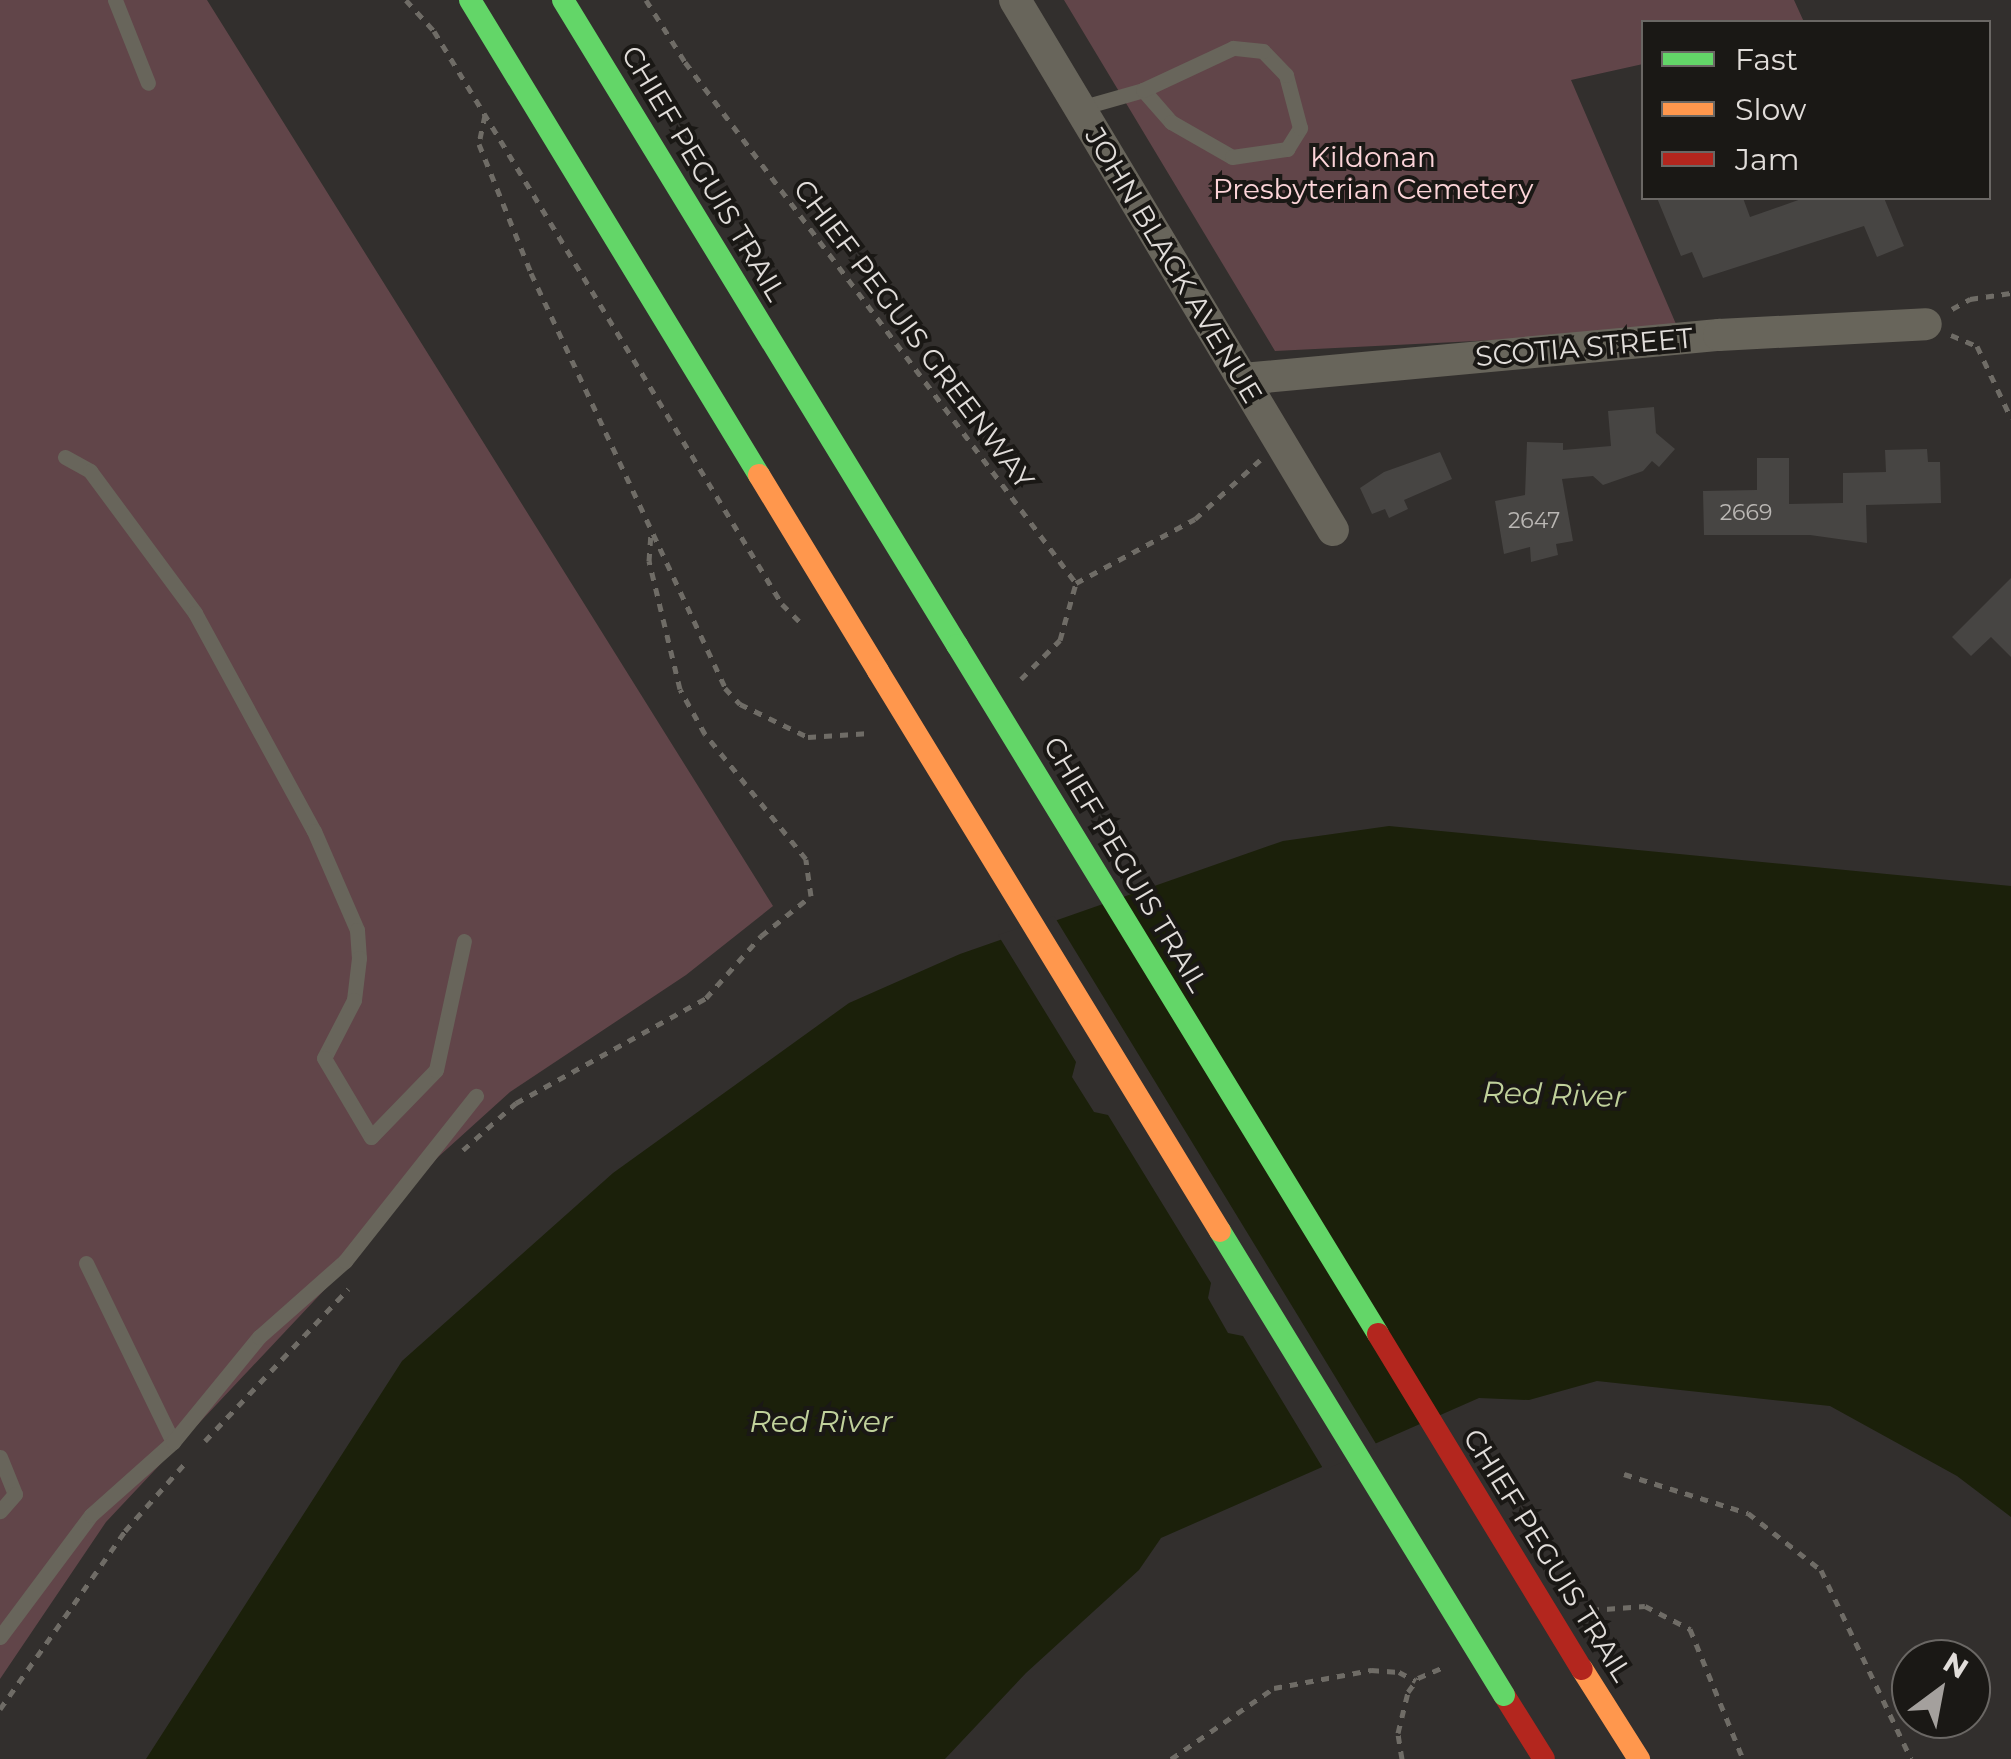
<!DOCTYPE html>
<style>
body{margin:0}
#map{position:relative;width:2011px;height:1759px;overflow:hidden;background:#322f2d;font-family:Montserrat,sans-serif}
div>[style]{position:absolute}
.green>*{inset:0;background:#614549}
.water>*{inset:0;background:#1b200a}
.pier>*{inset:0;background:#322f2d}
.building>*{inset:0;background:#474543}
.path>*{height:5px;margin-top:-2.5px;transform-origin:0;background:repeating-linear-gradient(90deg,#6f6c66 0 8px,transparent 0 16px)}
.lane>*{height:15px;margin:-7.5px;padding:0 7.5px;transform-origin:7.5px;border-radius:7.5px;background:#68655b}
.street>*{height:32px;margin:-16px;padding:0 16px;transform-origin:16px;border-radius:16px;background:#68655b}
.fast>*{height:22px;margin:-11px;padding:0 11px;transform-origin:11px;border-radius:11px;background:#63d668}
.slow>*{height:22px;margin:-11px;padding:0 11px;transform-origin:11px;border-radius:11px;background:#ff974d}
.jam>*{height:22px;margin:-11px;padding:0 11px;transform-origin:11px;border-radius:11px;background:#b3261e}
.fast-bridge>*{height:22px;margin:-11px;padding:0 11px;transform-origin:11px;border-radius:11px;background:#63d668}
.slow-bridge>*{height:22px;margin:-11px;padding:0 11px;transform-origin:11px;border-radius:11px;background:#ff974d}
.jam-bridge>*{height:22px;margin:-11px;padding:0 11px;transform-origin:11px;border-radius:11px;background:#b3261e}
span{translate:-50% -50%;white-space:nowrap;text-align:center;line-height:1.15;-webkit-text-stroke:8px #1a1815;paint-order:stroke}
.number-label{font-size:22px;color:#bab7b4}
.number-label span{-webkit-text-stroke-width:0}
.park-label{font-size:28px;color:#fcd4d8}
.street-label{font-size:28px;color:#e1ddda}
.water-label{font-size:30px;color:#c0d19b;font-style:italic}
.legend{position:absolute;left:1641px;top:20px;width:350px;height:180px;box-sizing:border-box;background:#1a1815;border:2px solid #6a6764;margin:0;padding:12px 18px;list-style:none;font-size:30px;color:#e1ddda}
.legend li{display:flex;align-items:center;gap:20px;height:50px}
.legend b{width:50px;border:2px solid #6a6764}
.north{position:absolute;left:1891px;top:1639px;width:100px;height:100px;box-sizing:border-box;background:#1a1815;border:2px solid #6a6764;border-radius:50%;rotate:32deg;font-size:28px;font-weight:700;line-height:40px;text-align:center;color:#e1ddda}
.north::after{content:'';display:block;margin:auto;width:35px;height:45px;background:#a4a09d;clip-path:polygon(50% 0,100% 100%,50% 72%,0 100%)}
</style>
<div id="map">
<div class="green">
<div style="clip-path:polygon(0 0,207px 0,773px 906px,686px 975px,510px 1092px,437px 1158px,345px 1268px,106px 1522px,0 1679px)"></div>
<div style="clip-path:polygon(1064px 0,1794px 0,1804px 22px,1644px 22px,1643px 64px,1571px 80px,1679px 331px,1275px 351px)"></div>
</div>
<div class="water">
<div style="clip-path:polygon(1389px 826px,2011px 886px,2011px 1517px,1957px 1476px,1830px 1406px,1597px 1381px,1529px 1400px,1479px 1398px,1161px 1538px,1139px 1570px,1026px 1673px,945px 1759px,146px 1759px,402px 1361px,613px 1173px,849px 1003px,960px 954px,1283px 841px)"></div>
</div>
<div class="pier">
<div style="clip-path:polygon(1054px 916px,1378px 1447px,1324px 1470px,1243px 1336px,1228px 1333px,1208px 1298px,1211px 1283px,1108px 1115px,1094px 1112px,1072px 1077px,1076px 1062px,998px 935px)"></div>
</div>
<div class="building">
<div style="clip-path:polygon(1657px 198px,1743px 198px,1750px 217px,1804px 198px,1884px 198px,1904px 246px,1877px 257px,1864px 226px,1703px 278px,1692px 252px,1681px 256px)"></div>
<div style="clip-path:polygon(1654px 407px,1656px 433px,1675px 449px,1659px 467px,1652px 461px,1643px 471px,1603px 485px,1593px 476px,1562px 479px,1573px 541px,1556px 544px,1558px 555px,1531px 562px,1530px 547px,1504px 554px,1495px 501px,1525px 495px,1527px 442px,1563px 443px,1563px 450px,1611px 446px,1608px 411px)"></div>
<div style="clip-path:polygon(1927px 449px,1928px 462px,1940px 462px,1941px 503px,1866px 505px,1867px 543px,1810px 535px,1704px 535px,1703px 491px,1757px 490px,1757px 458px,1789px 458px,1789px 504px,1843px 503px,1843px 473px,1886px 472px,1885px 450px)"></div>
<div style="clip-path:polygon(1440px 452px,1452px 479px,1404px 500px,1408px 509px,1389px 518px,1385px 509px,1372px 514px,1360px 488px,1384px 472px)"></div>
<div style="clip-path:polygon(2011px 578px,2011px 657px,1991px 637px,1971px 656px,1952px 637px)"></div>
</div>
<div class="path">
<div style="left:406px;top:0;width:42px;rotate:47.9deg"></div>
<div style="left:434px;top:31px;width:670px;rotate:58.73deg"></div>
<div style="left:782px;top:604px;width:30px;rotate:45deg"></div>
<div style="left:646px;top:0;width:73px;rotate:57.8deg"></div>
<div style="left:685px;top:62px;width:651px;rotate:53.11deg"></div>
<div style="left:485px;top:115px;width:30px;rotate:102deg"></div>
<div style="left:479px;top:144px;width:139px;rotate:68deg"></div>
<div style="left:531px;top:273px;width:458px;rotate:64.9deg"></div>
<div style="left:725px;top:688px;width:22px;rotate:47deg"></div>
<div style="left:740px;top:704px;width:76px;rotate:25.9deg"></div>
<div style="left:808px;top:737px;width:62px;rotate:-3.7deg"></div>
<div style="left:1952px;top:309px;width:21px;rotate:-29deg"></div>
<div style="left:1970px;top:299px;width:41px;rotate:-8.3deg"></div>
<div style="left:1951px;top:335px;width:28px;rotate:23deg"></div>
<div style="left:1977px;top:346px;width:80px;rotate:64.7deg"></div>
<div style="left:1076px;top:583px;width:135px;rotate:-28.3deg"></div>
<div style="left:1195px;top:519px;width:88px;rotate:-42.2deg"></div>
<div style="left:1021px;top:679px;width:55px;rotate:-45deg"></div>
<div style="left:1060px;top:640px;width:59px;rotate:-74.3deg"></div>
<div style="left:463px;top:1150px;width:71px;rotate:-41.6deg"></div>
<div style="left:516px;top:1103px;width:217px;rotate:-28.9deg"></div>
<div style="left:706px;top:998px;width:83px;rotate:-48.4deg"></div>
<div style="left:761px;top:936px;width:64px;rotate:-38.7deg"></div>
<div style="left:811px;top:896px;width:37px;rotate:-98deg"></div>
<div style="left:806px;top:859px;width:161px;rotate:-128.9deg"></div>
<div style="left:705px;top:734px;width:51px;rotate:-119.1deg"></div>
<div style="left:680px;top:689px;width:132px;rotate:-103.6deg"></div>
<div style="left:649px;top:561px;width:30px;rotate:-86deg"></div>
<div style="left:205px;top:1441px;width:209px;rotate:-46.7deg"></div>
<div style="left:1624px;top:1474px;width:130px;rotate:17.5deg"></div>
<div style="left:1748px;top:1513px;width:93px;rotate:38deg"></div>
<div style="left:1821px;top:1570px;width:209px;rotate:64.5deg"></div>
<div style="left:1591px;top:1610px;width:54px;rotate:-4.2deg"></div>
<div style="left:1645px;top:1606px;width:51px;rotate:27.1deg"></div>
<div style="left:1690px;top:1629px;width:140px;rotate:67.8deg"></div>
<div style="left:0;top:1709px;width:218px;rotate:-54.9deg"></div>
<div style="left:125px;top:1531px;width:94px;rotate:-48.5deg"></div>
<div style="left:1171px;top:1759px;width:125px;rotate:-34.6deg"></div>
<div style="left:1274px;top:1688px;width:99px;rotate:-10.5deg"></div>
<div style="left:1371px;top:1670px;width:28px;rotate:4deg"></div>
<div style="left:1399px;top:1672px;width:19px;rotate:28deg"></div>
<div style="left:1402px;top:1759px;width:26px;rotate:-99deg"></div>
<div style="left:1398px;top:1733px;width:42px;rotate:-76.3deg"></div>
<div style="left:1408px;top:1692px;width:17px;rotate:-54deg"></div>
<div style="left:1418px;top:1678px;width:30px;rotate:-23deg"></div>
</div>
<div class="lane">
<div style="left:115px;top:0;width:89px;rotate:68.3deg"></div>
<div style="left:1080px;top:108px;width:66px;rotate:-15.9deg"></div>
<div style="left:1143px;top:90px;width:43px;rotate:48.8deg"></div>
<div style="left:1171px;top:122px;width:70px;rotate:29.8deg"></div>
<div style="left:1232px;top:157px;width:56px;rotate:-8.3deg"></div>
<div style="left:1287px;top:149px;width:25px;rotate:-58deg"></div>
<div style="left:1300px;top:128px;width:55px;rotate:-104.8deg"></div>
<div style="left:1286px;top:75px;width:33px;rotate:-134deg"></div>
<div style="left:1263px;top:51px;width:30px;rotate:-174deg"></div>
<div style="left:1233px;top:48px;width:99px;rotate:155deg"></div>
<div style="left:65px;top:457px;width:29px;rotate:29deg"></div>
<div style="left:90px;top:471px;width:177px;rotate:53.5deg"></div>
<div style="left:195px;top:613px;width:248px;rotate:61.4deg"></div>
<div style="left:314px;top:831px;width:108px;rotate:66.5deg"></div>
<div style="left:357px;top:930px;width:28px;rotate:86deg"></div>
<div style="left:359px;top:958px;width:42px;rotate:96.8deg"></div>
<div style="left:354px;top:1000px;width:65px;rotate:117.3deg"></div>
<div style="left:324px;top:1058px;width:92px;rotate:59.3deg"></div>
<div style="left:371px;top:1137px;width:93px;rotate:-45.9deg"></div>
<div style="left:436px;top:1070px;width:132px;rotate:-77.8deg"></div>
<div style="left:86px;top:1263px;width:199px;rotate:64.1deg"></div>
<div style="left:0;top:1457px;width:40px;rotate:68deg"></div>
<div style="left:15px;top:1494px;width:23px;rotate:131deg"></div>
<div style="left:0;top:1637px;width:152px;rotate:-53.3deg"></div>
<div style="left:91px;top:1515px;width:110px;rotate:-41.7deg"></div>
<div style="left:173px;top:1442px;width:136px;rotate:-50.7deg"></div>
<div style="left:259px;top:1337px;width:115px;rotate:-41.5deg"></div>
<div style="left:345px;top:1261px;width:211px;rotate:-51.6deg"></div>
</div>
<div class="street">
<div style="left:1015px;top:0;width:618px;rotate:59.04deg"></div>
<div style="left:1243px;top:379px;width:478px;rotate:-5.3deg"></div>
<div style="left:1719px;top:335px;width:207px;rotate:-3deg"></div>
</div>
<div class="fast">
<div style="left:470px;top:0;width:556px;rotate:58.68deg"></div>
<div style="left:563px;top:0;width:756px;rotate:58.58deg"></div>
</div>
<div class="slow">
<div style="left:759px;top:475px;width:229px;rotate:58.7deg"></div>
<div style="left:1582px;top:1669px;width:107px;rotate:57.7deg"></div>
</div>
<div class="jam">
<div style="left:1504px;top:1695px;width:75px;rotate:58deg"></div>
</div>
<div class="fast-bridge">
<div style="left:957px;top:645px;width:807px;rotate:58.57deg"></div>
<div style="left:1220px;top:1231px;width:544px;rotate:58.53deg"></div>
</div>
<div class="slow-bridge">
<div style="left:878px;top:671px;width:656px;rotate:58.59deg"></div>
</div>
<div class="jam-bridge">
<div style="left:1378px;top:1334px;width:392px;rotate:58.7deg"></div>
</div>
<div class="number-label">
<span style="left:1746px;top:513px">2669</span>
<span style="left:1534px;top:521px">2647</span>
</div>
<div class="park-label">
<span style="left:1373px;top:173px">Kildonan<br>Presbyterian Cemetery</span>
</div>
<div class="street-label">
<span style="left:704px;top:173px;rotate:59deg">CHIEF PEGUIS TRAIL</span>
<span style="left:1174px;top:265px;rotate:59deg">JOHN BLACK AVENUE</span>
<span style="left:914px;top:334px;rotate:53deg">CHIEF PEGUIS GREENWAY</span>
<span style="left:1584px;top:347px;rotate:-5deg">SCOTIA STREET</span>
<span style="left:1126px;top:864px;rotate:59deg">CHIEF PEGUIS TRAIL</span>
<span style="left:1548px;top:1555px;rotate:58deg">CHIEF PEGUIS TRAIL</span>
</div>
<div class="water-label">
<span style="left:1554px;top:1095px;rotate:2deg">Red River</span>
<span style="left:821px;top:1422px">Red River</span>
</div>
<ul class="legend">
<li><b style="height:12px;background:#63d668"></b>Fast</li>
<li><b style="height:12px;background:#ff974d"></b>Slow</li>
<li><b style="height:12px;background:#b3261e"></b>Jam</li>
</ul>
<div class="north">N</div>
</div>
